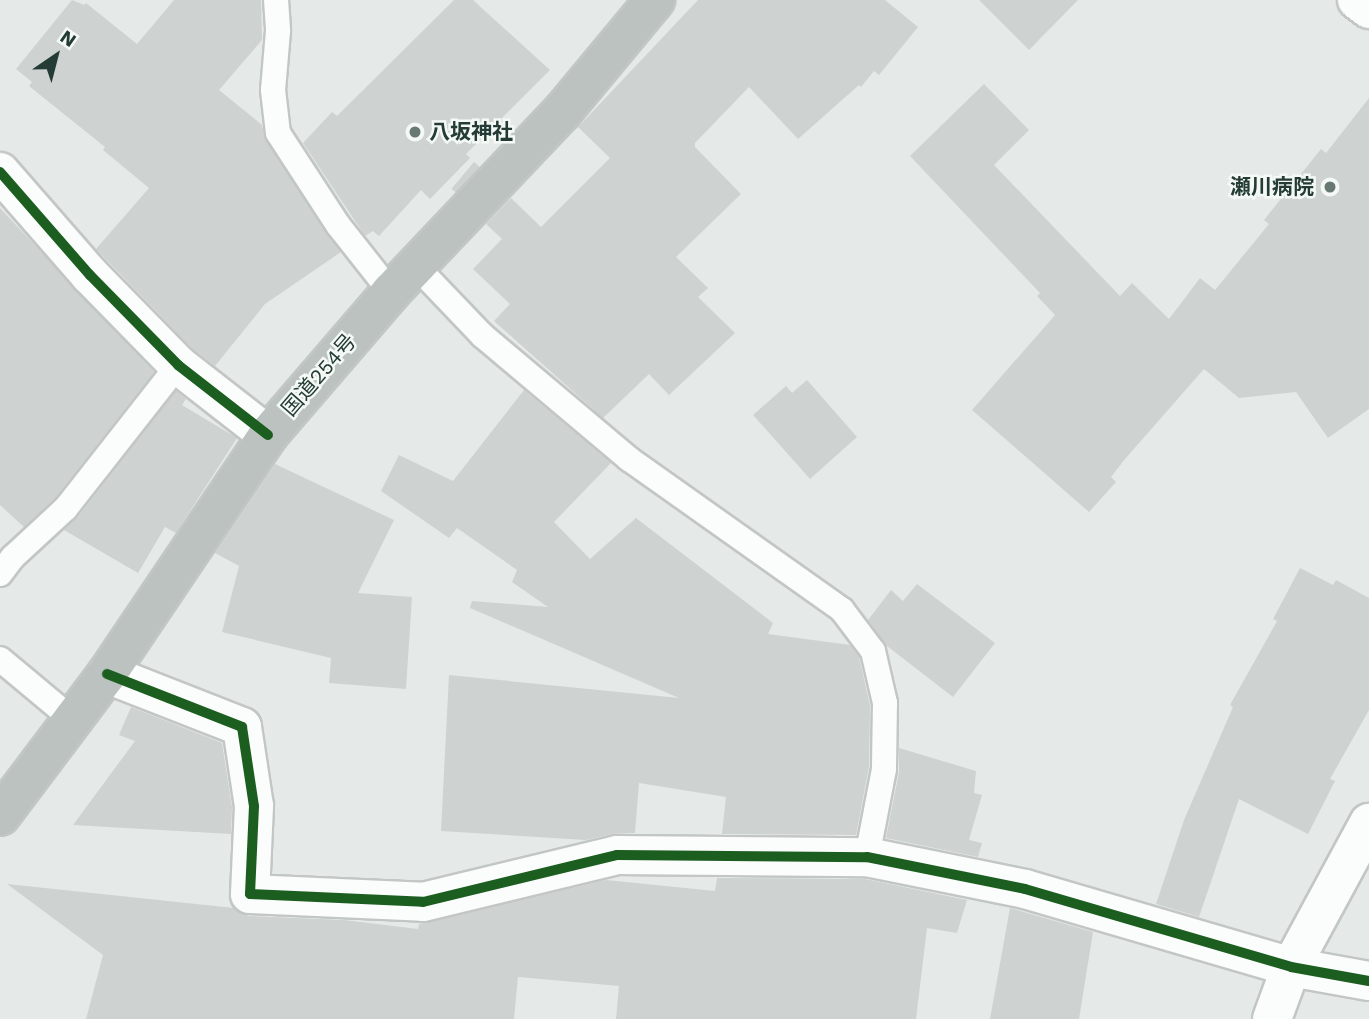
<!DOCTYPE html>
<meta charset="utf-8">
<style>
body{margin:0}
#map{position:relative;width:1369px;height:1019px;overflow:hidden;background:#e5eae8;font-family:"Work Sans","Noto Sans JP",sans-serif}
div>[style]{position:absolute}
.building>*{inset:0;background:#ced3d1;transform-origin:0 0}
.roads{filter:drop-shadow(2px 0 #c2c7c5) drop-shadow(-2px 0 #c2c7c5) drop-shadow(0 2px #c2c7c5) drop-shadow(0 -2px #c2c7c5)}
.lane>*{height:24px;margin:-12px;padding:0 12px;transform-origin:12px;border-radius:12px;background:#fbfcfc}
.street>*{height:38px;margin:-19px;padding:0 19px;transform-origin:19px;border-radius:19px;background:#fbfcfc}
.secondary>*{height:38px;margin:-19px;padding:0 19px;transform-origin:19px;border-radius:19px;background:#fbfcfc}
.highway>*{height:38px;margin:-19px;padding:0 19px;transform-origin:19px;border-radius:19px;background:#bbc2c0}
.cycleway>*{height:10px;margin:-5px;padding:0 5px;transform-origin:5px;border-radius:5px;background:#1b5e20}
.dots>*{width:19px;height:19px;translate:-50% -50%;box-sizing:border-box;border:4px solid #f4f9f6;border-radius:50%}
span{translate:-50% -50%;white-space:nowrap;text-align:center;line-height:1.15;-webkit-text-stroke:5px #f4f9f6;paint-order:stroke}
.poi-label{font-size:21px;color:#243c35;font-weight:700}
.left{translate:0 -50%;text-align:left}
.right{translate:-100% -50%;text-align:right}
.street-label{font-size:21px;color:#243c35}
.north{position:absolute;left:21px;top:21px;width:70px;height:70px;-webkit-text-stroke:5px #f4f9f6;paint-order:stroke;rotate:35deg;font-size:19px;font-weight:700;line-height:28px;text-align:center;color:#243c35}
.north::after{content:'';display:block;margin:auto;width:24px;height:32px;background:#243c35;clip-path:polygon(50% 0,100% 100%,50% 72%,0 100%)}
</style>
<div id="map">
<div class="building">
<div style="clip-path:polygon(72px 0,84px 5px,86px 3px,137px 44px,174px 0,261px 0,262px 40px,219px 90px,262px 125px,266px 141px,341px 252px,265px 304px,215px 366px,193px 349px,96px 249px,149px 188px,103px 150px,105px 147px,29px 86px,32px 82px,16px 69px)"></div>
<div style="clip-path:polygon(454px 0,473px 0,550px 70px,466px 154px,470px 158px,430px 199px,421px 190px,379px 236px,373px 231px,365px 236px,303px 143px,332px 112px,337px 116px)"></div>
<div style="clip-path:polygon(698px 0,885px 0,918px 27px,879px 75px,874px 71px,861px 87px,859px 85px,798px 139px,749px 87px,695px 143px,695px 147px,741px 194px,676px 257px,708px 288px,698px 297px,735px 333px,669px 395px,649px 374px,603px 418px,494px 321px,510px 304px,473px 269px,502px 239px,486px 224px,511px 198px,541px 227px,610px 158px,578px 127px)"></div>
<div style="clip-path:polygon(979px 0,1078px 0,1029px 50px)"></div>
<div style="clip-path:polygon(984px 84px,1029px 130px,994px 165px,1120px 296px,1132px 283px,1169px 319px,1200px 278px,1215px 290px,1269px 224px,1264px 220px,1321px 149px,1326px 153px,1369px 98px,1369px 409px,1328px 438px,1296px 392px,1239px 398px,1204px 369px,1125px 459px,1111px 477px,1116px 482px,1089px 512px,972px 410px,1055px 315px,1037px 296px,1040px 293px,910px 156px)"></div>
<div style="left:474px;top:162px;width:8px;height:35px;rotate:40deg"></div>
<div style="clip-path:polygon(0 208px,154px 372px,55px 498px,24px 527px,0 505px)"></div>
<div style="clip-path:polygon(807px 380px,857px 437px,810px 479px,753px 415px,786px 386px,792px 393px)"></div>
<div style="clip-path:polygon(524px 390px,611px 463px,554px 522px,590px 559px,636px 518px,773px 623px,768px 634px,850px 645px,859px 657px,870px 705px,869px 767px,856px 835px,722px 834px,726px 797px,639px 783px,635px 833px,612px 834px,586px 840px,441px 831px,449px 675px,679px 698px,470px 608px,472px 601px,548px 607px,512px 582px,517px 570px,457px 528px,449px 538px,381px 491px,399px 455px,453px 481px)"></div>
<div style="clip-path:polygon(176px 391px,186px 399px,182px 405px,237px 438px,176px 533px,165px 527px,138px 573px,64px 530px,78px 517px)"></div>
<div style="clip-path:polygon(275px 464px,394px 520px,358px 593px,412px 597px,406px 689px,329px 683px,331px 658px,222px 632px,239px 566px,215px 553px)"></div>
<div style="clip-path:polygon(1300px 568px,1333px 585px,1336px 580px,1369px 598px,1369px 710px,1330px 779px,1335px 781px,1308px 834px,1239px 799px,1199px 917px,1156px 904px,1184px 820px,1233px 707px,1230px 705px,1277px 621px,1273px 619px)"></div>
<div style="clip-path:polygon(917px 584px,995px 643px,953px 697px,887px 646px,868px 620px,891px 590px,903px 601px)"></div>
<div style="clip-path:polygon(131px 707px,222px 743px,232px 807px,231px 834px,73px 825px,135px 741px,119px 735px)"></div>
<div style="clip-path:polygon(899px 748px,976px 771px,974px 793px,982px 795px,969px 840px,982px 843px,978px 857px,886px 838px,899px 772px)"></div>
<div style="clip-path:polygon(717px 878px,865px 879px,967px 900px,957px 933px,927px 928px,916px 1019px,616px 1019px,619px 986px,518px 977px,514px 1019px,86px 1019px,103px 955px,7px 884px,234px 908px,249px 916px,344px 920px,418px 929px,419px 924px,606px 880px,715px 891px)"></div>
<div style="clip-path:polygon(1010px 908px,1093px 932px,1079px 1019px,990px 1019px)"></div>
</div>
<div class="roads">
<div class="lane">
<div style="left:276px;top:0;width:31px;rotate:86deg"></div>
<div style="left:278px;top:31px;width:59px;rotate:94.8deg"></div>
<div style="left:273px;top:90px;width:43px;rotate:83.4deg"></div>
<div style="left:278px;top:133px;width:110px;rotate:56.9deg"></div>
<div style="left:338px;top:225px;width:85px;rotate:51.7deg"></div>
<div style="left:416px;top:266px;width:97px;rotate:46.3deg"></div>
<div style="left:483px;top:336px;width:191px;rotate:40.1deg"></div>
<div style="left:629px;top:459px;width:261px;rotate:35.3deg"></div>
<div style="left:842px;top:610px;width:51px;rotate:52.9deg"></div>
<div style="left:873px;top:651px;width:53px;rotate:77deg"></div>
<div style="left:885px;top:703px;width:66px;rotate:90.9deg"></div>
<div style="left:884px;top:769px;width:90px;rotate:100.9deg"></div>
<div style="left:0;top:574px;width:21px;rotate:-53deg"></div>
<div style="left:13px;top:557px;width:72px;rotate:-42.8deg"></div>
<div style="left:66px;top:508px;width:182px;rotate:-51.9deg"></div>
<div style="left:0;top:659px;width:94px;rotate:39.8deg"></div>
</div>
<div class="street">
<div style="left:1357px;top:0;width:15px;rotate:37deg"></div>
<div style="left:0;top:172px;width:137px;rotate:48.9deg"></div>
<div style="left:90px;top:275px;width:126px;rotate:45.6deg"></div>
<div style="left:178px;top:365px;width:114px;rotate:37.9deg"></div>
<div style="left:107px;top:674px;width:145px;rotate:21.4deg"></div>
<div style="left:242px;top:727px;width:80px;rotate:81.4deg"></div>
<div style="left:254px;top:806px;width:88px;rotate:92.6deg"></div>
<div style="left:250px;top:894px;width:173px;rotate:2.6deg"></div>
<div style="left:423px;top:902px;width:200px;rotate:-13.6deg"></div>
<div style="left:617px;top:855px;width:250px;rotate:0.5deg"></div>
<div style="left:867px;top:857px;width:161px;rotate:11.4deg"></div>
<div style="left:1025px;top:889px;width:277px;rotate:16.3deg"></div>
<div style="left:1291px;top:967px;width:79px;rotate:10.2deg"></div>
</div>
<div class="secondary">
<div style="left:1272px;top:1019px;width:55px;rotate:-69.9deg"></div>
<div style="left:1291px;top:967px;width:164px;rotate:-61.6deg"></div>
</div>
<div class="highway">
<div style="left:0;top:816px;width:178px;rotate:-53deg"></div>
<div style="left:107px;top:674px;width:288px;rotate:-56deg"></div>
<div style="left:268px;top:435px;width:189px;rotate:-49.3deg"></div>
<div style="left:391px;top:292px;width:248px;rotate:-46.5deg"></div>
<div style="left:562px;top:112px;width:146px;rotate:-50.3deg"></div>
</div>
</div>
<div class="cycleway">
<div style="left:0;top:172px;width:137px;rotate:48.9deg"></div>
<div style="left:90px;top:275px;width:126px;rotate:45.6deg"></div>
<div style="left:178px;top:365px;width:114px;rotate:37.9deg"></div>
<div style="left:107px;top:674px;width:145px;rotate:21.4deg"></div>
<div style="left:242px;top:727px;width:80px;rotate:81.4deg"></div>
<div style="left:254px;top:806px;width:88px;rotate:92.6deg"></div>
<div style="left:250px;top:894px;width:173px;rotate:2.6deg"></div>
<div style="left:423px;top:902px;width:200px;rotate:-13.6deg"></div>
<div style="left:617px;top:855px;width:250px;rotate:0.5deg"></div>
<div style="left:867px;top:857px;width:161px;rotate:11.4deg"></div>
<div style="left:1025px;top:889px;width:277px;rotate:16.3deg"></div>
<div style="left:1291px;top:967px;width:79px;rotate:10.2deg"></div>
</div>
<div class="dots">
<div style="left:415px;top:132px;background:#687974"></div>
<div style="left:1330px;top:187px;background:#687974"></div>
</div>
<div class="poi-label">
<span class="left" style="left:429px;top:132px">八坂神社</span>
<span class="right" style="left:1314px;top:187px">瀬川病院</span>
</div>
<div class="street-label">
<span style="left:319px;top:375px;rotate:-49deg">国道254号</span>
</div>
<div class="north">N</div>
</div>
